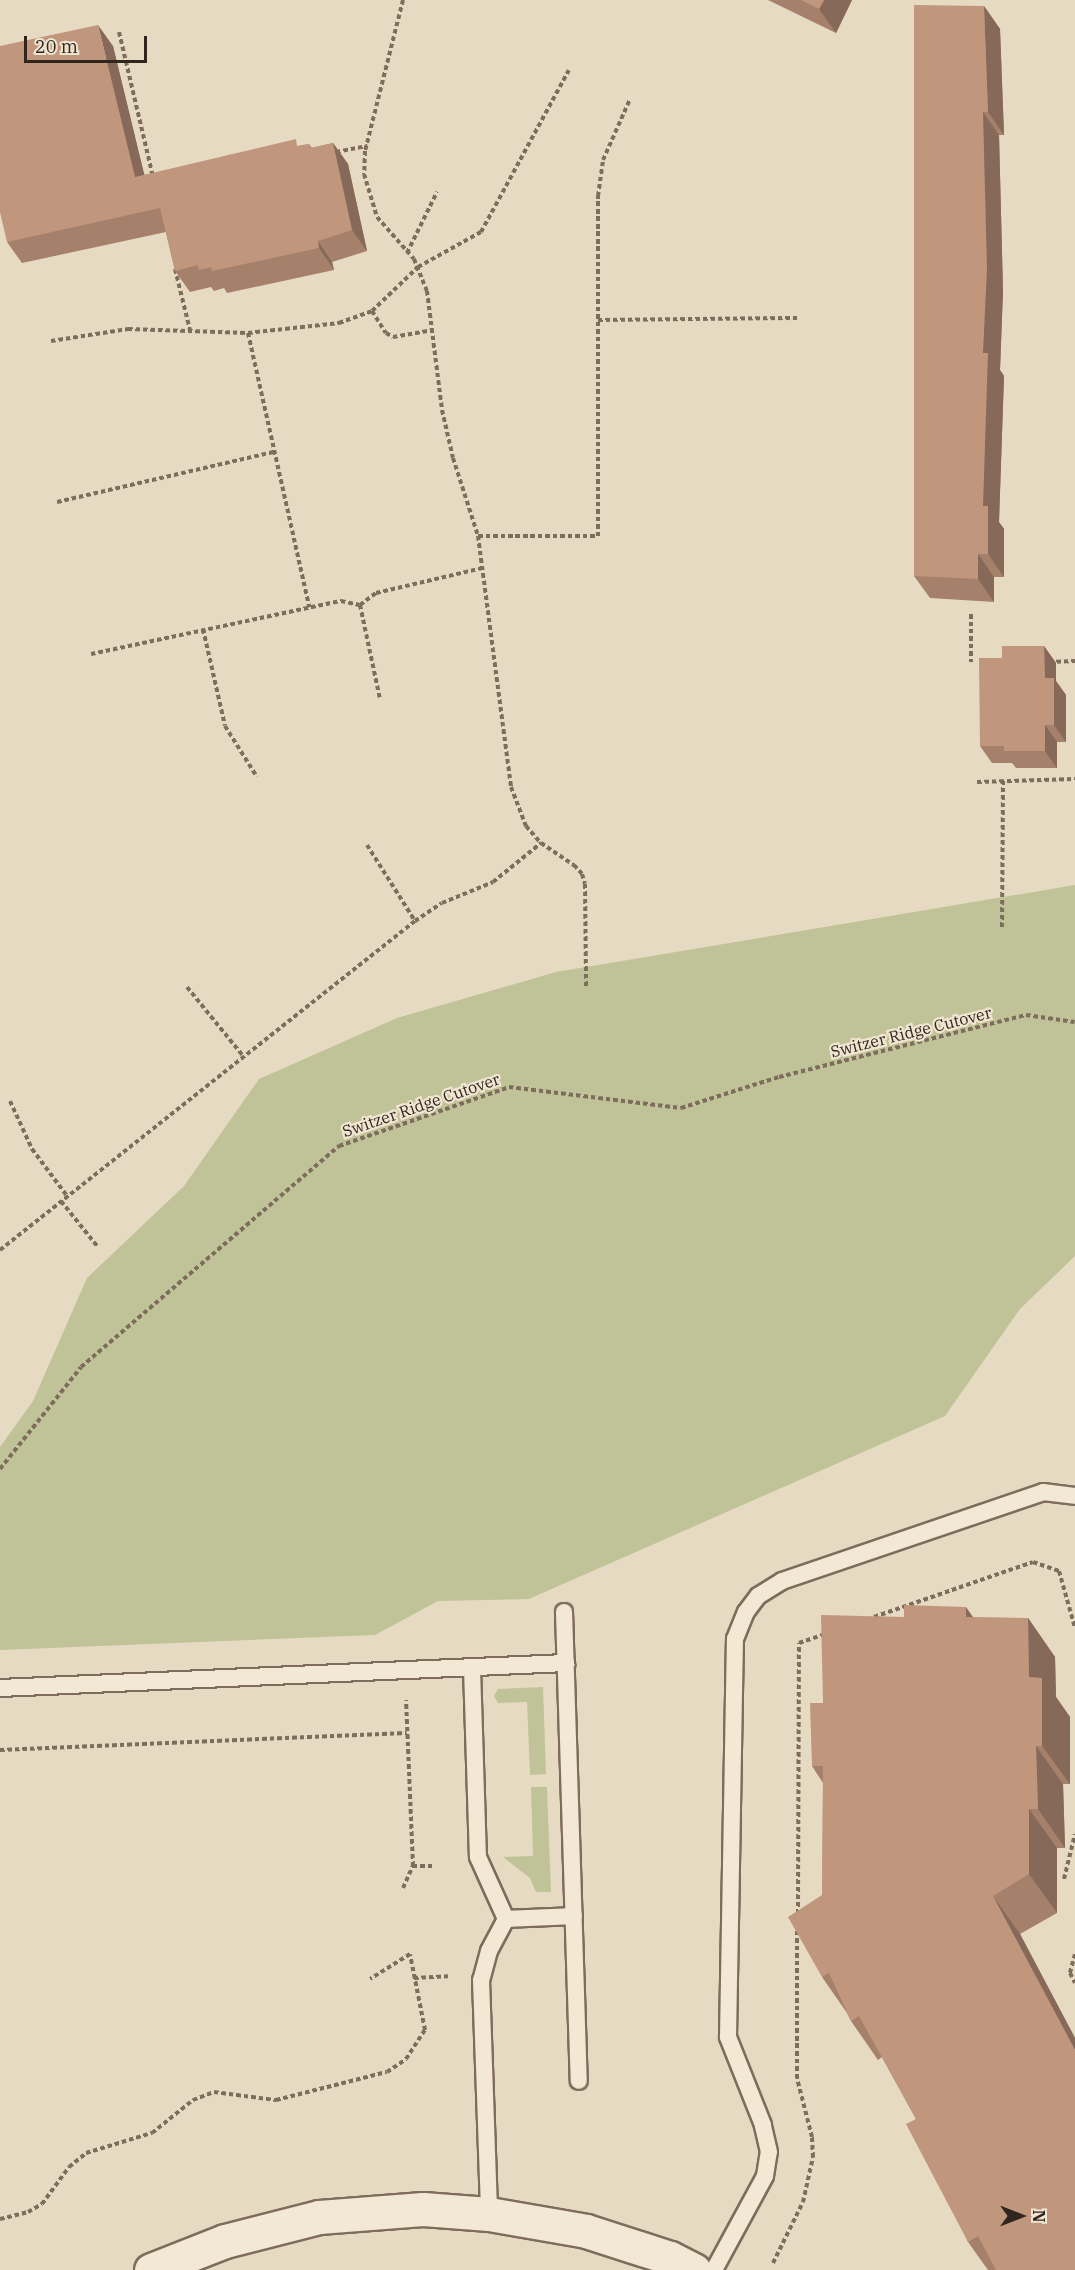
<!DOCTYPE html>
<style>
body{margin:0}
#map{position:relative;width:1075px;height:2270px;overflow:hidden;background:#e7dac2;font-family:"IBM Plex Serif",serif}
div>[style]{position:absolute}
.green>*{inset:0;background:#c0c398}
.path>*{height:4px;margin-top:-2px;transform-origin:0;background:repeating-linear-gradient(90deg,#7e6c5c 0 4.5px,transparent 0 7.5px)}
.roads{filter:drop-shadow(2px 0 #7e6c5c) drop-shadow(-2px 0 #7e6c5c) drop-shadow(0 2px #7e6c5c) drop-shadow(0 -2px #7e6c5c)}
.service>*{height:16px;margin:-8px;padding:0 8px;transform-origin:8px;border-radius:8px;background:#f3e8d4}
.minor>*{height:33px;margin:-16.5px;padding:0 16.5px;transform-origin:16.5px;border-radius:16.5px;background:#f3e8d4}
.wall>*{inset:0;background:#a5816c}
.shaded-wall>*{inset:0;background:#866958}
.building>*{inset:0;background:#c0967d}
span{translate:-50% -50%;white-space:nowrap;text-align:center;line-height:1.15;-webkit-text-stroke:4.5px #efe5d1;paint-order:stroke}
.street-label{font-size:16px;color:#30261e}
.north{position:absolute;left:991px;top:2186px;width:60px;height:60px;-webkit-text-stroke:4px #efe5d1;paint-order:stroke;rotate:90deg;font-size:16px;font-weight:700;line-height:24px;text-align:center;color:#30261e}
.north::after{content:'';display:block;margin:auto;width:21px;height:27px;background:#30261e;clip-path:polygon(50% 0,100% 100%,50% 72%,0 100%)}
.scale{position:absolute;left:24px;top:36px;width:123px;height:27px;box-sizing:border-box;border:3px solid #30261e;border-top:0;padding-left:8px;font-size:18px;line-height:21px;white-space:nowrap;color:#30261e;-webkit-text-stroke:4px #efe5d1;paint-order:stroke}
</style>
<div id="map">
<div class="green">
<div style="clip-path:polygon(1075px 885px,1075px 1256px,1020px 1309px,945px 1416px,529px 1599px,438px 1601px,375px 1635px,0 1650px,0 1447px,33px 1401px,87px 1278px,184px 1186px,259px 1079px,397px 1018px,556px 972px)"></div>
<div style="clip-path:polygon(543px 1687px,546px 1774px,530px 1775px,527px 1702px,498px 1703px,494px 1696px,498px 1689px)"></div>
<div style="clip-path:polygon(531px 1787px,547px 1787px,551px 1892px,536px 1892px,530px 1878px,503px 1857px,533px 1856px)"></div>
</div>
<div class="path">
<div style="left:403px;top:0;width:156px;rotate:104.1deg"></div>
<div style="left:365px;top:151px;width:23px;rotate:92deg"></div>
<div style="left:364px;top:174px;width:45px;rotate:73.2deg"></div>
<div style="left:377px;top:217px;width:56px;rotate:48.6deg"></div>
<div style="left:414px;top:259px;width:35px;rotate:68deg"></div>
<div style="left:427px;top:291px;width:120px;rotate:82.8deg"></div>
<div style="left:442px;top:410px;width:49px;rotate:77.1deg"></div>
<div style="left:453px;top:458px;width:82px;rotate:72.2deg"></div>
<div style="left:478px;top:536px;width:253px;rotate:82.5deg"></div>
<div style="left:511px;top:787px;width:42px;rotate:69deg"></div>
<div style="left:526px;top:826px;width:23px;rotate:49deg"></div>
<div style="left:541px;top:843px;width:40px;rotate:34deg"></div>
<div style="left:574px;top:865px;width:12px;rotate:48deg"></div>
<div style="left:582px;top:874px;width:10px;rotate:73deg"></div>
<div style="left:585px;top:884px;width:103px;rotate:89.4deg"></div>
<div style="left:119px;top:32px;width:149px;rotate:76.8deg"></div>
<div style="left:336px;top:152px;width:32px;rotate:-11deg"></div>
<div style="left:407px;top:253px;width:68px;rotate:-63.8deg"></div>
<div style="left:175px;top:269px;width:63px;rotate:76.2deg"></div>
<div style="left:372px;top:311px;width:26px;rotate:58deg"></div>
<div style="left:386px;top:333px;width:8px;rotate:30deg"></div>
<div style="left:393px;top:337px;width:41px;rotate:-9.9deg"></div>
<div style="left:598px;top:320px;width:199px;rotate:-0.6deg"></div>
<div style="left:248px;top:333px;width:281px;rotate:77.4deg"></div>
<div style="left:51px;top:341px;width:78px;rotate:-8.9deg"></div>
<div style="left:128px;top:329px;width:120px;rotate:1.9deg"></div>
<div style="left:248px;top:333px;width:92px;rotate:-6.3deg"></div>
<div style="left:339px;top:323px;width:35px;rotate:-20deg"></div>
<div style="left:372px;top:311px;width:64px;rotate:-43.7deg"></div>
<div style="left:418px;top:267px;width:72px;rotate:-29.1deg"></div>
<div style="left:481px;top:232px;width:184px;rotate:-61.5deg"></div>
<div style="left:57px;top:502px;width:222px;rotate:-13deg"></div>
<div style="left:478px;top:536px;width:120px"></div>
<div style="left:598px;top:536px;width:340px;rotate:-90deg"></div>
<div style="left:598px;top:196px;width:36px;rotate:-82deg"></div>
<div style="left:603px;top:160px;width:67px;rotate:-66.1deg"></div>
<div style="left:360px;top:605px;width:96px;rotate:78deg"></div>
<div style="left:971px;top:614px;width:48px;rotate:90deg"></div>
<div style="left:203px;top:629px;width:99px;rotate:77.2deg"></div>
<div style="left:225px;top:726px;width:60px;rotate:57.9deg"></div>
<div style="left:91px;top:654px;width:256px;rotate:-12deg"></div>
<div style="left:341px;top:601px;width:19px;rotate:12deg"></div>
<div style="left:360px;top:605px;width:20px;rotate:-37deg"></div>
<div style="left:376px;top:593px;width:110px;rotate:-13.2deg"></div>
<div style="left:1049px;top:662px;width:26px;rotate:-2deg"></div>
<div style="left:977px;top:782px;width:98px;rotate:-1.8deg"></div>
<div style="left:367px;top:845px;width:90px;rotate:57.7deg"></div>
<div style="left:1002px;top:927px;width:146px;rotate:-89.6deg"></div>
<div style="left:187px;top:987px;width:89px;rotate:50.9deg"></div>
<div style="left:10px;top:1101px;width:53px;rotate:65.4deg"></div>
<div style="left:32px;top:1149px;width:59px;rotate:53.3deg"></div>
<div style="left:61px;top:1201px;width:58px;rotate:51.3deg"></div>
<div style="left:0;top:1250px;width:530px;rotate:-38.41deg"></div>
<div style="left:415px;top:921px;width:32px;rotate:-34deg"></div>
<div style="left:442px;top:903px;width:55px;rotate:-22.4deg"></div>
<div style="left:493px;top:882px;width:62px;rotate:-39.1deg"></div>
<div style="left:0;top:1469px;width:130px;rotate:-51.5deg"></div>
<div style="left:81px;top:1367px;width:340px;rotate:-40.6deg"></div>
<div style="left:339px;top:1146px;width:180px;rotate:-19.1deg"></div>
<div style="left:509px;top:1087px;width:173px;rotate:7deg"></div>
<div style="left:681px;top:1108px;width:103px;rotate:-17.6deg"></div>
<div style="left:779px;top:1077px;width:255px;rotate:-14.1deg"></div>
<div style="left:1026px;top:1015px;width:49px;rotate:8.1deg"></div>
<div style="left:874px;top:1617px;width:168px;rotate:-19.1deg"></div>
<div style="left:1033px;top:1562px;width:28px;rotate:19deg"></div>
<div style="left:1059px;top:1571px;width:59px;rotate:74.3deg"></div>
<div style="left:0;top:1750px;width:407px;rotate:-2.4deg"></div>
<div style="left:413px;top:1866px;width:20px"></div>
<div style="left:1064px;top:1879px;width:46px;rotate:-76.3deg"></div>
<div style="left:403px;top:1888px;width:24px;rotate:-66deg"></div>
<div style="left:413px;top:1866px;width:166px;rotate:-92.4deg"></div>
<div style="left:798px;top:1914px;width:271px;rotate:-89.8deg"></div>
<div style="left:799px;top:1643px;width:28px;rotate:-19deg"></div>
<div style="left:1075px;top:1954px;width:20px;rotate:105deg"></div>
<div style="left:1070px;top:1973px;width:11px;rotate:63deg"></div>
<div style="left:414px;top:1978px;width:34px;rotate:-3deg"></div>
<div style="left:0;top:2219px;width:29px;rotate:-14deg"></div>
<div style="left:28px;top:2212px;width:16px;rotate:-30deg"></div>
<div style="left:42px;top:2204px;width:46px;rotate:-53.9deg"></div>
<div style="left:69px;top:2167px;width:22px;rotate:-39deg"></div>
<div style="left:86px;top:2153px;width:69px;rotate:-16.9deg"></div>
<div style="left:152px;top:2133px;width:53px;rotate:-38.8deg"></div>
<div style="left:193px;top:2100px;width:22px;rotate:-21deg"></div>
<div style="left:214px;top:2092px;width:63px;rotate:7.4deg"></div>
<div style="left:276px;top:2100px;width:114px;rotate:-14.2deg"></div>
<div style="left:387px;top:2072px;width:23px;rotate:-34deg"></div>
<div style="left:406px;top:2059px;width:35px;rotate:-57deg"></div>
<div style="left:425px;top:2030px;width:77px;rotate:-101.2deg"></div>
<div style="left:410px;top:1954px;width:47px;rotate:148deg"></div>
<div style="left:773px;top:2263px;width:68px;rotate:-63.8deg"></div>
<div style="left:803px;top:2202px;width:46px;rotate:-77.5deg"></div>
<div style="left:813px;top:2157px;width:20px;rotate:-93deg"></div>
<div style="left:812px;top:2137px;width:61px;rotate:-104.3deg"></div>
<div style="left:797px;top:2078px;width:147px;rotate:-90deg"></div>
</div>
<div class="roads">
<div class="service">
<div style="left:564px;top:1612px;width:469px;rotate:88.2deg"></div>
<div style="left:472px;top:1668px;width:189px;rotate:88.2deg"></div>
<div style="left:478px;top:1857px;width:68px;rotate:65.7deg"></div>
<div style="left:506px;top:1919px;width:36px;rotate:118deg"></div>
<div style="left:489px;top:1951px;width:30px;rotate:105deg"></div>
<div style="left:481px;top:1980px;width:234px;rotate:88deg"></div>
<div style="left:0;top:1688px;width:567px;rotate:-2.53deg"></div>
<div style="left:506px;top:1919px;width:68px;rotate:-2.5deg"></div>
<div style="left:714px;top:2270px;width:107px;rotate:-61.5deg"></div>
<div style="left:765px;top:2176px;width:24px;rotate:-81deg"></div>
<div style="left:769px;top:2152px;width:28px;rotate:-103deg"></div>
<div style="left:763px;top:2125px;width:95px;rotate:-111.7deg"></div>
<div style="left:728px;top:2037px;width:398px;rotate:-89deg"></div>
<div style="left:735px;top:1639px;width:29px;rotate:-68deg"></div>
<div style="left:746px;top:1612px;width:20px;rotate:-53deg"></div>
<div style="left:758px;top:1596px;width:28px;rotate:-32deg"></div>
<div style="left:782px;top:1581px;width:276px;rotate:-18.8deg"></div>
<div style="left:1043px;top:1492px;width:32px;rotate:7deg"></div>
</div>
<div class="minor">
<div style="left:151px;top:2270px;width:79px;rotate:-21.4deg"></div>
<div style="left:225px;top:2241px;width:97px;rotate:-14.3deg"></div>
<div style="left:319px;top:2217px;width:104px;rotate:-4.4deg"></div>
<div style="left:423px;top:2209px;width:66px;rotate:4.3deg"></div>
<div style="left:489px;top:2214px;width:98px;rotate:9.9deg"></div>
<div style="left:586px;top:2231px;width:88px;rotate:17.8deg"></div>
<div style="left:670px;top:2258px;width:27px;rotate:27deg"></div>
</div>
</div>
<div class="wall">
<div style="clip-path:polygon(768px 0,852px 0,836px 33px)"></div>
<div style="clip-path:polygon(984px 6px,1000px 29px,1004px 135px,999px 135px,1003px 291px,1000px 370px,1004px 376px,999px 522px,1004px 529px,1004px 577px,994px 577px,994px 602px,930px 598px,914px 576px)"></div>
<div style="clip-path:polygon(113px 46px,144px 175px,309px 144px,312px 148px,333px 143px,348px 164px,367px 251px,332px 262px,334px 270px,227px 293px,224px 288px,214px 291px,211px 287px,190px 292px,175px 271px,166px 232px,22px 263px,7px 242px)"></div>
<div style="clip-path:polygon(1044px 646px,1056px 663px,1056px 681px,1066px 695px,1066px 742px,1057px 742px,1057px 768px,1016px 768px,1012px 763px,992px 763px,980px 746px,1002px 658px)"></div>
<div style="clip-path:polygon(904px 1617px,1028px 1618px,1055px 1657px,1056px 1697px,1070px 1717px,1070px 1784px,1063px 1784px,1065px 1848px,1057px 1848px,1057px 1913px,1020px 1934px,1075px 2038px,1075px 2270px,988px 2270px,968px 2242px,916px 2119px,882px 2057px,878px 2060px,851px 2021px,847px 2013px,822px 1977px,823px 1783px,812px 1766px,823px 1703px)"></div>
</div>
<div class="shaded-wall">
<div style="clip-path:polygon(824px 0,852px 0,836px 33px,819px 9px)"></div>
<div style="clip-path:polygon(984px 6px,1000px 29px,1004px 135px,988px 112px)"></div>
<div style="clip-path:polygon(98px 25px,113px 46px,150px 198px,135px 177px)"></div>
<div style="clip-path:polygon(983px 112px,999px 135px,1003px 291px,1000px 370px,1004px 376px,999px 522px,1004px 529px,1004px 577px,988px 554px,983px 506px)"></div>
<div style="clip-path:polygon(333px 143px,348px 164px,367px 251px,352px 230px)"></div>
<div style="clip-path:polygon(318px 241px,332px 262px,334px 270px,319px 248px)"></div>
<div style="clip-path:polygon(978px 554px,994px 577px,994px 602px,978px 579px)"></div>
<div style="clip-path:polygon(1044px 646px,1056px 663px,1056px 681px,1066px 695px,1066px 742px,1054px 725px,1045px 678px)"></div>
<div style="clip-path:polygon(1045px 725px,1057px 742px,1057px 768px,1045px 751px)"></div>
<div style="clip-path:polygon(966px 1607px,993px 1646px,966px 1617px)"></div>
<div style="clip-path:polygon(1028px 1618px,1055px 1657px,1056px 1697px,1070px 1717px,1070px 1784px,1042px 1746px,1029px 1677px)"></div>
<div style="clip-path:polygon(1036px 1746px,1063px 1784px,1065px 1848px,1038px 1809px)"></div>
<div style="clip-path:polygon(1029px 1809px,1057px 1848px,1057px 1913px,1029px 1874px)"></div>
<div style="clip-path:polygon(993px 1896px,1020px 1934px,1075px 2038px,1075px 2050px)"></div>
</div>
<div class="building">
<div style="clip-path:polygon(801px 0,824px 0,819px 9px)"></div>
<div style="clip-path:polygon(914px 5px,984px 6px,988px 112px,983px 112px,987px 268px,983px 353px,988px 353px,983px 506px,988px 506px,988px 554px,978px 554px,978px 579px,914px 576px)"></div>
<div style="clip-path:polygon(98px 25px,135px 177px,296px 139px,297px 146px,309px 144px,310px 148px,333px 143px,352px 230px,318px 241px,319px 248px,212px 271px,211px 267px,199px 270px,198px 265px,175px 271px,160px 208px,7px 242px,0 212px,0 46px)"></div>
<div style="clip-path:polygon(1002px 646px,1044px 646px,1045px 678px,1054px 678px,1054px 725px,1045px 725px,1045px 751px,1004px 751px,1004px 746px,980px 746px,979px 658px,1002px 658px)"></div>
<div style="clip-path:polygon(904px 1605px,966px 1607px,966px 1617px,1028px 1618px,1029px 1677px,1042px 1678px,1042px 1746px,1036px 1746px,1038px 1809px,1029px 1809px,1029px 1874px,993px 1896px,1075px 2050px,1075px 2270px,996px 2270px,978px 2236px,968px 2242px,906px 2124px,916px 2119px,859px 2016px,851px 2021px,829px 1973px,822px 1977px,788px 1917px,822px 1895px,823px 1766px,812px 1766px,810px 1703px,823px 1703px,821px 1615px,904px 1617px)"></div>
</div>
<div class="street-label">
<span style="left:911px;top:1032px;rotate:-14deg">Switzer Ridge Cutover</span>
<span style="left:421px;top:1105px;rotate:-19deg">Switzer Ridge Cutover</span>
</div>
<div class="north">N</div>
<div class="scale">20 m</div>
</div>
